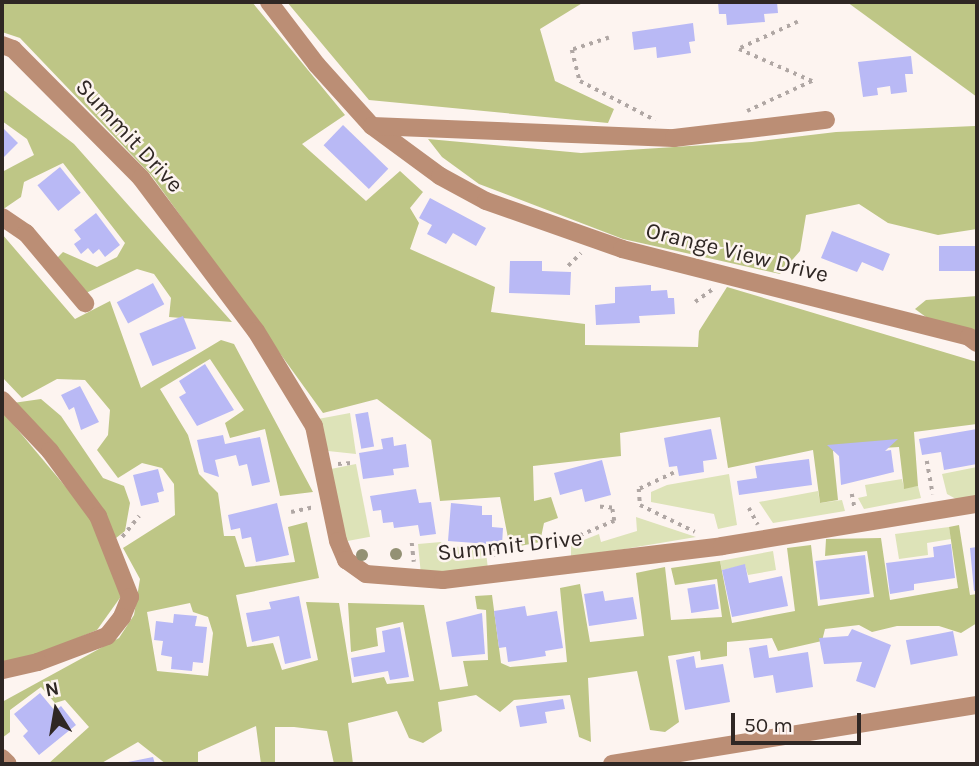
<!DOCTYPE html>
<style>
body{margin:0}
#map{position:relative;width:979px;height:766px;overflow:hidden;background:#fdf4f0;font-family:Karla,sans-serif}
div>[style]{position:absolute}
.green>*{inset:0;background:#dde3b8;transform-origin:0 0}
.forest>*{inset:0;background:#bec686}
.building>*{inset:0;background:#b9b9f5;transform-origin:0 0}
.path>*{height:3.5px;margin-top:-1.75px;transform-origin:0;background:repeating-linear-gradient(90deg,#b0a7a4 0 3.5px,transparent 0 8.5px)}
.minor>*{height:18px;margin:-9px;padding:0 9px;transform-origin:9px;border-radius:9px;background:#bb8e75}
.trees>*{width:12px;height:12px;margin:-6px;border-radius:50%;background:#939174}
span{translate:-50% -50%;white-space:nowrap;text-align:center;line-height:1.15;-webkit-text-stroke:5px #fdf4f0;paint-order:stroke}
.street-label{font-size:23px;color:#2f2724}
.frame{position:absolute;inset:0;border:4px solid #2f2724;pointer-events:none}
.north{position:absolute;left:21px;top:675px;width:70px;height:70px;-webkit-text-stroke:5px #fdf4f0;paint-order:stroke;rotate:349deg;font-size:19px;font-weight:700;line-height:28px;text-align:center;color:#2f2724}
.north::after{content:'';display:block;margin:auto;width:24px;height:32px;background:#2f2724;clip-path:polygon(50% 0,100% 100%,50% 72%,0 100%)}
.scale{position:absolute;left:731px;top:713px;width:130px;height:32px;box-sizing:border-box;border:4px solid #2f2724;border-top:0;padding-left:9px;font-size:21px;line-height:24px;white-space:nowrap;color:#2f2724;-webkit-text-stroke:5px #fdf4f0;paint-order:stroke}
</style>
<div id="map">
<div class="green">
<div style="clip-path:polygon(350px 413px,356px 454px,328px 451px,318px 419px)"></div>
<div style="left:356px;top:464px;width:74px;height:27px;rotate:79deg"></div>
<div style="clip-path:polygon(977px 467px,977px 496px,956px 499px,947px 494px,942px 474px)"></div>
<div style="clip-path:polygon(729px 474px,737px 525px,718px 529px,714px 514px,651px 502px,651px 492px,667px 485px)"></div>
<div style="clip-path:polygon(902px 479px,904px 488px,918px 486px,921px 498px,864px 509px,858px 498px,867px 496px,865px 485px)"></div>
<div style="clip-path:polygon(818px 491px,820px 503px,842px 500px,845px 511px,773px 523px,759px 502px)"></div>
<div style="clip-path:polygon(636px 517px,696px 537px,571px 558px,571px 545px,599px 534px,601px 542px,637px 531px)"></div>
<div style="clip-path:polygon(949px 527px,951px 539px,927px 543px,928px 555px,899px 559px,895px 534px)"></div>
<div style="clip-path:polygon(441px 542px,444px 548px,485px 544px,488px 569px,421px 575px,418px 544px)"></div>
<div style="clip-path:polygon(773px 551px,776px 570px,748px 575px,745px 565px,722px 570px,720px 561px)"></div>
</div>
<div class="forest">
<div style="clip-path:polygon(2px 2px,252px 2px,345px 115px,302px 144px,366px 201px,400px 171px,423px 192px,410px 208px,419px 223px,410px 249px,495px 287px,491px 312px,585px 324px,585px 345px,698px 347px,699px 331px,727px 287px,977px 362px,977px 424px,914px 432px,918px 486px,904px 489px,899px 447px,833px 451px,838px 500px,820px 503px,813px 450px,728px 468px,720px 417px,620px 433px,621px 456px,533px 466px,534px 501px,551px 497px,558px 518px,544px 523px,540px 542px,510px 548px,500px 497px,440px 501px,431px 440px,377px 399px,323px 413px,151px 175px,20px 38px,2px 32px)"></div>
<div style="clip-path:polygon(287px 2px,584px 2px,540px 29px,555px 81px,614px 109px,608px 123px,369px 100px)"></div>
<div style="clip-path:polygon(847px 2px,977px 2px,977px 97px)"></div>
<div style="clip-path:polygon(2px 89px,74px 144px,232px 322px,169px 317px,171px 298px,154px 274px,137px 269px,86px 293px,56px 259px,63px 252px,97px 267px,117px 257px,125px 243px,63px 163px,24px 182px,21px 197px,2px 210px,2px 172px,34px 155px,27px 139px,2px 121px)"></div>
<div style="clip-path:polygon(975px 126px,977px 229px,938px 235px,888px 223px,859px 204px,806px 215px,800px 251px,780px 274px,623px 239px,479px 184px,442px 157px,428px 139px,581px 153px,752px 142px,836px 132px)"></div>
<div style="clip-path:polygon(evenodd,2px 234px,75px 319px,110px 301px,141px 388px,221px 340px,234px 344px,313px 492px,280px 496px,265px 429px,230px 438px,225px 423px,244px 410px,210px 359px,160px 389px,188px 435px,199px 474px,218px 493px,224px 536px,235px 536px,245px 567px,295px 562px,288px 527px,307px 522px,319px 578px,236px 595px,247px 647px,273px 643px,282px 670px,318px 660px,306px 602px,339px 603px,352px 683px,384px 677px,387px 684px,414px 681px,403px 622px,376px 628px,378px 646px,351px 652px,348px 603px,424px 605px,440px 690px,468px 686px,463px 661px,488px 660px,486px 610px,477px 609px,475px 596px,492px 595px,501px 663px,510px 667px,567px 662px,560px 588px,580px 584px,590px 642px,644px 636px,636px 573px,665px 567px,671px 620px,722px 617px,717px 579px,675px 585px,671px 568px,720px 561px,732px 623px,795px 611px,787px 548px,811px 545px,818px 606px,874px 597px,867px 551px,825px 556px,826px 539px,881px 538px,890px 600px,958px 588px,949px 527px,959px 525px,970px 595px,977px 594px,977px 623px,961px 633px,939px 626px,897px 626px,872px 632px,859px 625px,825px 629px,822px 641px,778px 651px,772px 638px,727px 642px,727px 656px,701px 660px,700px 651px,668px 656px,679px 722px,665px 732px,650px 730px,637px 671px,588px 678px,591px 742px,579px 737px,570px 695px,514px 700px,500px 712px,476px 695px,438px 702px,442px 731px,423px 743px,409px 738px,397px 711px,348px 723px,353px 764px,334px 764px,327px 731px,294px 727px,275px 727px,275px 764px,261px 764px,256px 726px,198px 752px,198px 764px,166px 764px,138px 742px,100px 764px,48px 764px,89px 727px,65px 700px,55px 703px,41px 687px,10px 710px,10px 732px,2px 738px,2px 702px,119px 638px,134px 615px,140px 579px,123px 548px,175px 515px,174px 484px,162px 468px,142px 463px,118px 478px,97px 450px,108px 435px,110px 410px,85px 380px,57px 379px,22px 398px,2px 377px,2px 234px,190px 603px,193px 612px,208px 617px,213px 633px,208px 676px,157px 671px,147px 612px,190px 603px)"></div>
<div style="clip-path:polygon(977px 296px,977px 333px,930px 320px,915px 309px,926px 300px)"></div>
<div style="clip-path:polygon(41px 399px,61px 416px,103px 478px,124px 486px,130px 503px,125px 531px,116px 538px,82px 480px,13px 403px)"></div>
<div style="clip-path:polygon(2px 411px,91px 517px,122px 595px,97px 630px,25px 660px,2px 664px)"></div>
</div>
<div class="building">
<div style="clip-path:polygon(718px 2px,777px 2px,778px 13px,764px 14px,765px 22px,727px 25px,726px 14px,719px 14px)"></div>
<div style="clip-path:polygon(693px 23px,695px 41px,689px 42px,691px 53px,657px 58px,656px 47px,634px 50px,632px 32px)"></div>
<div style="clip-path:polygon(911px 56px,913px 74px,905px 74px,907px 92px,891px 94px,890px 86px,877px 88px,878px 95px,863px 97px,858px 62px)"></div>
<div style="left:343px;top:125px;width:63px;height:28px;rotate:44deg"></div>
<div style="clip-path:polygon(2px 127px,18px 143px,2px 159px)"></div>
<div style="left:60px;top:167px;width:33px;height:29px;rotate:51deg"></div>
<div style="clip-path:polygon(430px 198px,486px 228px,476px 246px,453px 233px,446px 244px,427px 234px,432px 225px,419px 218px)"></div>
<div style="clip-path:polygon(96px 213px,120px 245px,105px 257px,99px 249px,93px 254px,88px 248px,81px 254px,74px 244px,81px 239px,74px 230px)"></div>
<div style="clip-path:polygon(832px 231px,890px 254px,883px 271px,862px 262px,857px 272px,821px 258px)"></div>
<div style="left:977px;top:246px;width:25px;height:38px;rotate:90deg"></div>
<div style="clip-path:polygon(510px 261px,542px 261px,542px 271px,571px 272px,570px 295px,509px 293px)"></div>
<div style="left:153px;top:283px;width:24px;height:41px;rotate:62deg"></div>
<div style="clip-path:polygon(651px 285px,651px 291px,667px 290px,668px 298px,674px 298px,675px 314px,639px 316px,640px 323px,596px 325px,595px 305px,615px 303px,615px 287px)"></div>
<div style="left:183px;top:316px;width:35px;height:47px;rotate:68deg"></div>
<div style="clip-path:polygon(205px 364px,234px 410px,197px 426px,179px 397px,186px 393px,179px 381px)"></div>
<div style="clip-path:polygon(80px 386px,99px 422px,81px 430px,74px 407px,69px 410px,61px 395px)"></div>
<div style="left:368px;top:412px;width:35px;height:13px;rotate:80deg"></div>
<div style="clip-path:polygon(711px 429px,717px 459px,703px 461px,704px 472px,679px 476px,677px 466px,669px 467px,664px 438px)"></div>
<div style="clip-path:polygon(977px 429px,977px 464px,944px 470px,941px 452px,922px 455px,919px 439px)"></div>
<div style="clip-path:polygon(223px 435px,225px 444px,260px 437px,270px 482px,252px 486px,247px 464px,239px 466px,236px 455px,215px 460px,219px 477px,204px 472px,197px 440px)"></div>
<div style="clip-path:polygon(393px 437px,394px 446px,406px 444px,409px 467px,393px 469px,394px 475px,363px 479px,359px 453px,383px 449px,381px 439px)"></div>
<div style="clip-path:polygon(898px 439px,885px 451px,891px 450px,894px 472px,841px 485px,839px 456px,827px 445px)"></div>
<div style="clip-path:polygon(809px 459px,812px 485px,739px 495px,737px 481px,757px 478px,755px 466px)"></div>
<div style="clip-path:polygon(602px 460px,611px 495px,585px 502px,582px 489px,560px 495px,554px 473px)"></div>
<div style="clip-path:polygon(158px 469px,164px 491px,157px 493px,159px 502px,141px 506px,133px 475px)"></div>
<div style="clip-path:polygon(416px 489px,419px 503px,431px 502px,436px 534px,420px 536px,418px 525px,394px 528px,393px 522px,383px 523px,381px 510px,373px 511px,370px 496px)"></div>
<div style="clip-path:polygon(277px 503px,289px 555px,256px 562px,251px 537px,242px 539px,240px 528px,231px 530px,228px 515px)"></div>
<div style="clip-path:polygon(451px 503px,482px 506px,482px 515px,492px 515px,492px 527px,503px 528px,502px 545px,448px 541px)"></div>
<div style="clip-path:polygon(951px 544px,955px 578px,914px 584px,914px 590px,890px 594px,886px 563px,934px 557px,933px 547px)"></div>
<div style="clip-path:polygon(977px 547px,977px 590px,974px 591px,970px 548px)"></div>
<div style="left:865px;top:555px;width:39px;height:50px;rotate:83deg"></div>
<div style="clip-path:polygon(745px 564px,749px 583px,782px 576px,788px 606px,732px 617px,722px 570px)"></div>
<div style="left:715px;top:584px;width:25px;height:28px;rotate:81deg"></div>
<div style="clip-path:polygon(603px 591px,605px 601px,633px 597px,637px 619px,589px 626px,584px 594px)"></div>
<div style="clip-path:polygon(299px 596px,311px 658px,285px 664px,279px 636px,252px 642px,246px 613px,271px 609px,269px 602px)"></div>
<div style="clip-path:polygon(525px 606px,527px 616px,557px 611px,563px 648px,545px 651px,546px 656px,508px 662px,506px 647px,499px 648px,494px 611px)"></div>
<div style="clip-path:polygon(482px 613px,485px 654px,452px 657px,446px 622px)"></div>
<div style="clip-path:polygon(174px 614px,197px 616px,195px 626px,207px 627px,203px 663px,193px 662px,192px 671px,171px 669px,172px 657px,161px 655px,163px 641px,154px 640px,156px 621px,173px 623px)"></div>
<div style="clip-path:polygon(400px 627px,409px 677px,390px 680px,388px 671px,354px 677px,351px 658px,385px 652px,382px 631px)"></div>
<div style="clip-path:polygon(852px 629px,891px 645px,875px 688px,856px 681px,862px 662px,824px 664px,819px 638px,848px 636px)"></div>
<div style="left:953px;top:631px;width:25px;height:48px;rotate:79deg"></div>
<div style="clip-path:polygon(767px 645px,769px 658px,808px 652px,813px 687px,776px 693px,773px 675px,754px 678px,749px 648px)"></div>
<div style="clip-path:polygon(694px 656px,696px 668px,723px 664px,730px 702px,685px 710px,676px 660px)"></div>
<div style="clip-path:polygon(40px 693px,55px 711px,61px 706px,76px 725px,39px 755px,23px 736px,28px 731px,14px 714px)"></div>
<div style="clip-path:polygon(563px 699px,565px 709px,545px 712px,547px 723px,520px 727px,516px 706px)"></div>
<div style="clip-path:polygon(153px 757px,155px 764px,123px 764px,123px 763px)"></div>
</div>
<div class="path">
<div style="left:798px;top:22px;width:65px;rotate:155.4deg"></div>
<div style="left:739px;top:49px;width:80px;rotate:23.7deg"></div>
<div style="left:609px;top:38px;width:39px;rotate:162deg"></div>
<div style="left:572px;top:50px;width:32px;rotate:76deg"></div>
<div style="left:580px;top:81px;width:85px;rotate:27.5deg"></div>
<div style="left:747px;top:111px;width:72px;rotate:-24.8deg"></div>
<div style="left:568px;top:266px;width:18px;rotate:-45deg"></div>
<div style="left:695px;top:302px;width:24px;rotate:-36deg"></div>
<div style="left:927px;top:461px;width:34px;rotate:80deg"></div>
<div style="left:338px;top:464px;width:14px;rotate:-4deg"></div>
<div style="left:674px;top:473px;width:38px;rotate:155deg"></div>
<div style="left:639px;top:489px;width:16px;rotate:86deg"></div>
<div style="left:640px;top:505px;width:61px;rotate:26.1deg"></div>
<div style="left:852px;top:494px;width:15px;rotate:79deg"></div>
<div style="left:749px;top:508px;width:19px;rotate:62deg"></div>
<div style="left:291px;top:512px;width:24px;rotate:-12deg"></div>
<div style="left:122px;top:537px;width:27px;rotate:-51deg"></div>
<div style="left:412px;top:543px;width:19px;rotate:84deg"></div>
<div style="left:493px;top:548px;width:9px;rotate:84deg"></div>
<div style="left:555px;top:550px;width:5px;rotate:-79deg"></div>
<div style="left:556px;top:545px;width:63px;rotate:-22.5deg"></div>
<div style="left:614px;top:521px;width:13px;rotate:-99deg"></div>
<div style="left:612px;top:508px;width:14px;rotate:-176deg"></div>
</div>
<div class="minor">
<div style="left:269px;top:2px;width:79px;rotate:52.7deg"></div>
<div style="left:317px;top:65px;width:82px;rotate:48deg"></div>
<div style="left:372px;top:126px;width:84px;rotate:36.3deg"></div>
<div style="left:440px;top:176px;width:52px;rotate:28.5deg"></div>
<div style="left:486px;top:201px;width:144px;rotate:19.4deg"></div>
<div style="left:622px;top:249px;width:358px;rotate:14.2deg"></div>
<div style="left:969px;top:337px;width:10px;rotate:37deg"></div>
<div style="left:2px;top:45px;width:12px;rotate:20deg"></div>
<div style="left:13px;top:49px;width:182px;rotate:45.2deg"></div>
<div style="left:141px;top:178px;width:191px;rotate:53.1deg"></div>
<div style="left:256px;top:331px;width:111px;rotate:58.6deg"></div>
<div style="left:314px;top:426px;width:117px;rotate:78.2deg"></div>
<div style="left:338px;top:541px;width:21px;rotate:67deg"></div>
<div style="left:346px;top:560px;width:24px;rotate:35deg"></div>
<div style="left:366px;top:574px;width:77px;rotate:4.5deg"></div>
<div style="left:443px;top:580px;width:281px;rotate:-6.9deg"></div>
<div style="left:722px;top:546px;width:258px;rotate:-9.4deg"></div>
<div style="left:372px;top:126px;width:302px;rotate:2.3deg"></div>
<div style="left:674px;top:138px;width:153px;rotate:-6.8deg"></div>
<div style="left:2px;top:217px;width:29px;rotate:34deg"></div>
<div style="left:26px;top:233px;width:92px;rotate:49.9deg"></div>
<div style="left:2px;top:400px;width:70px;rotate:46.7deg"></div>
<div style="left:50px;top:451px;width:81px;rotate:53.6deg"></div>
<div style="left:98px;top:516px;width:87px;rotate:68.4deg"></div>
<div style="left:130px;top:597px;width:22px;rotate:112deg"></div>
<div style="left:122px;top:617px;width:24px;rotate:128deg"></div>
<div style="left:107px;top:636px;width:74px;rotate:159.4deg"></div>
<div style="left:38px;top:662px;width:37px;rotate:167deg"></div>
<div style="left:2px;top:758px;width:8px;rotate:45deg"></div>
<div style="left:612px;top:764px;width:370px;rotate:-9.2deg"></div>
</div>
<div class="trees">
<div style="left:396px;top:554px"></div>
<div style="left:362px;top:555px"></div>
</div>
<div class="street-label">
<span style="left:129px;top:136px;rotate:47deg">Summit Drive</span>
<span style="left:737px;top:253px;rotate:14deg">Orange View Drive</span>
<span style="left:510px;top:546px;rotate:-6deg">Summit Drive</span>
</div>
<div class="frame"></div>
<div class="north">N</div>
<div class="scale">50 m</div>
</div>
